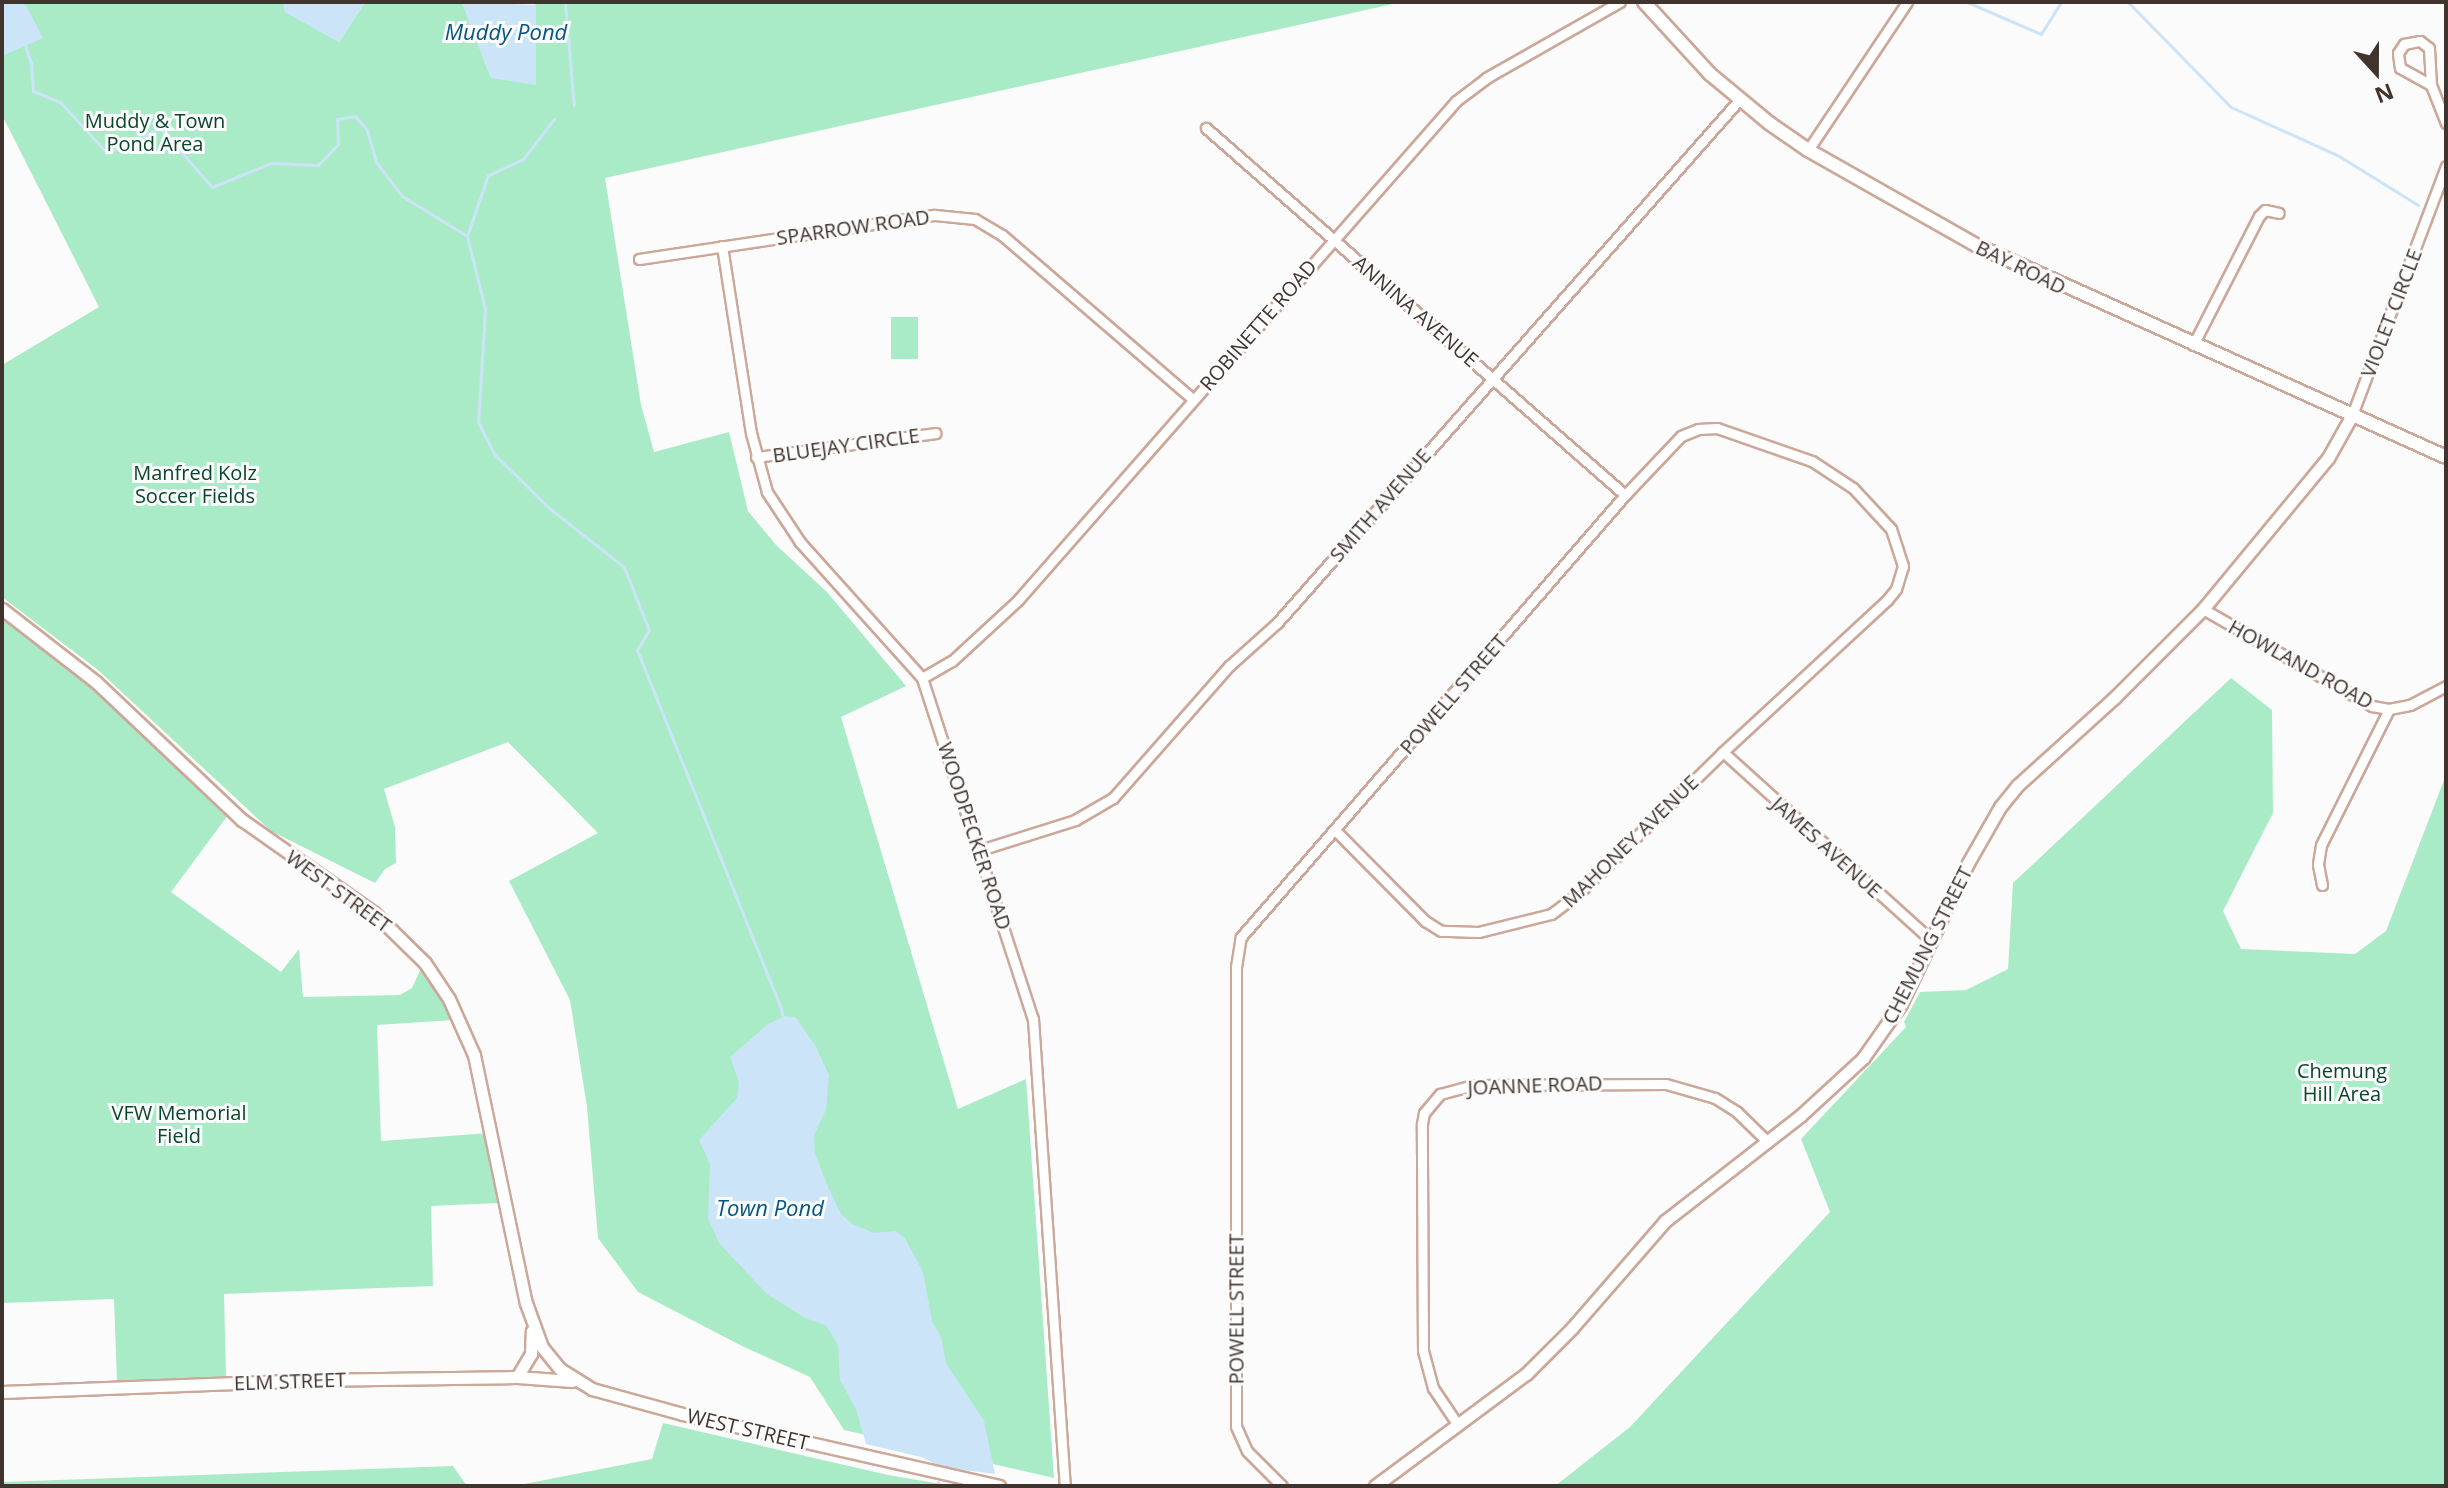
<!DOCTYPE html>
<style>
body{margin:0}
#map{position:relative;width:2448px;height:1488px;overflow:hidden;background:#fbfbfb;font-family:"Open Sans",sans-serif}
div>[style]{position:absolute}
.green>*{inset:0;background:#aaebc7;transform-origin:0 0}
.water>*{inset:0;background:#cbe4f7}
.stream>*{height:3px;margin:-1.5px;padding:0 1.5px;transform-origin:1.5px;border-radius:1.5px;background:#cbe4f7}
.roads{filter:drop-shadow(2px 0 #cba899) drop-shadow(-2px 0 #cba899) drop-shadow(0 2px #cba899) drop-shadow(0 -2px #cba899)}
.minor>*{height:9px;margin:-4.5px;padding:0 4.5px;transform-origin:4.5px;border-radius:4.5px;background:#fff}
.tertiary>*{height:11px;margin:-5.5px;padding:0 5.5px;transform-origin:5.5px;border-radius:5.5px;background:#fff}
.secondary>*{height:12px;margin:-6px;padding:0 6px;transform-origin:6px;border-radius:6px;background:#fff}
span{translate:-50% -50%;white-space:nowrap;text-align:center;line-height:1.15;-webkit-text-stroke:6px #fbfbfb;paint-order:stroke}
.park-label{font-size:20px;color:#09462d}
.street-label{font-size:20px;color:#41332d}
.water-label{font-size:22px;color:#065682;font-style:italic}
.frame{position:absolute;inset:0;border:4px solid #41332d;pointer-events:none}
.north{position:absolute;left:2336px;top:32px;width:80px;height:80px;-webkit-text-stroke:6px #fbfbfb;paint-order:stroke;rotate:159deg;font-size:22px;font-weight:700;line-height:32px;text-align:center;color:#41332d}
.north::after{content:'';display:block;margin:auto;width:28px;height:36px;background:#41332d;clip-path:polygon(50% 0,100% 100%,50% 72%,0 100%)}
</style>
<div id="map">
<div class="green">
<div style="clip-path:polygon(2px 2px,283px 2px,286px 12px,339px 42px,365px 2px,462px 2px,491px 78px,536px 5px,530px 2px,1402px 2px,605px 178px,641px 405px,654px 452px,729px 432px,748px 511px,776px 545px,827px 592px,906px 686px,841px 717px,958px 1109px,1026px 1079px,1054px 1478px,844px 1430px,810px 1377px,742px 1346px,638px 1292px,598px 1238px,587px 1107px,570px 1000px,509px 881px,598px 833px,508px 742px,384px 789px,395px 827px,396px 863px,385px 869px,375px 883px,271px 831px,98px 670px,2px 597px,2px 365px,99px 307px,2px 115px)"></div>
<div style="left:918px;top:317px;width:42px;height:27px;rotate:90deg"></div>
<div style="clip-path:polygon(2px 616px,67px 665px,228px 815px,171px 892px,281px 972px,299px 949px,303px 997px,400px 995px,412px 988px,421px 968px,434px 986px,454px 1020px,377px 1025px,381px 1141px,489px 1133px,500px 1203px,431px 1206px,433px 1286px,224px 1294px,226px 1378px,117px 1381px,114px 1299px,2px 1303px)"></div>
<div style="clip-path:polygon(2231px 678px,2272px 710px,2273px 813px,2223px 911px,2241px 949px,2355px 954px,2386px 931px,2446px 775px,2446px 1486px,1555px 1486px,1630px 1427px,1830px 1212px,1801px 1139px,1906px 1027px,1904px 1022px,1920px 992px,1966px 990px,2008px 969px,2013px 883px)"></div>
<div style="clip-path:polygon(663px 1423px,888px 1475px,953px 1486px,514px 1486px,652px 1459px)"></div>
<div style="clip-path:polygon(453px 1466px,467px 1486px,2px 1486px,2px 1482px)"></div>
</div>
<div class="water">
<div style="clip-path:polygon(2px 2px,21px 2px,27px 7px,43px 38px,2px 56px)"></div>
<div style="clip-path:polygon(283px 2px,365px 2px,339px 42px,285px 12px)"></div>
<div style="clip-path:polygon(462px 2px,536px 5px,536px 85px,491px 78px)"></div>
<div style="clip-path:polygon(785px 1016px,795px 1017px,815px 1045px,829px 1075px,826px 1110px,814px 1135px,815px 1153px,828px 1187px,841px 1214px,852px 1224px,874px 1233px,896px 1231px,905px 1238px,923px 1272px,932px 1321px,941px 1337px,946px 1363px,984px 1421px,995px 1474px,941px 1467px,921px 1457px,866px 1444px,856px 1409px,840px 1380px,838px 1346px,827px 1326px,805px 1318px,767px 1294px,719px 1243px,708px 1218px,710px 1164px,699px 1140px,737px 1098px,739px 1082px,730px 1057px,768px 1024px)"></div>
</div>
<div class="stream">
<div style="left:565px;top:2px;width:104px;rotate:85.1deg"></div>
<div style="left:1967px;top:2px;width:81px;rotate:23.4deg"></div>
<div style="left:2041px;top:34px;width:38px;rotate:-58deg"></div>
<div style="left:2128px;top:2px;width:147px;rotate:45.6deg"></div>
<div style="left:2231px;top:107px;width:119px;rotate:24.4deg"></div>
<div style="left:2339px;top:156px;width:93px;rotate:31.8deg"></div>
<div style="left:24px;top:42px;width:22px;rotate:72deg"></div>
<div style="left:31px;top:63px;width:28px;rotate:86deg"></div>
<div style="left:33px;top:91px;width:29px;rotate:22deg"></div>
<div style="left:60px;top:102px;width:69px;rotate:47.3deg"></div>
<div style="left:107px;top:153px;width:59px;rotate:-25.3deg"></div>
<div style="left:160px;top:128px;width:79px;rotate:48.6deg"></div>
<div style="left:212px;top:187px;width:64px;rotate:-22.1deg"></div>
<div style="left:271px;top:163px;width:47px;rotate:2.4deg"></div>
<div style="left:318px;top:165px;width:29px;rotate:-46deg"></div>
<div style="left:338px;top:144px;width:25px;rotate:-92deg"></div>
<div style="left:337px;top:119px;width:18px;rotate:-9deg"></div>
<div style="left:355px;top:116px;width:18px;rotate:49deg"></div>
<div style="left:367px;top:130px;width:33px;rotate:74deg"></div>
<div style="left:376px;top:162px;width:43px;rotate:52.6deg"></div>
<div style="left:402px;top:196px;width:76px;rotate:31.6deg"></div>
<div style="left:554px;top:119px;width:51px;rotate:127.8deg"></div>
<div style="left:523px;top:159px;width:38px;rotate:155deg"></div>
<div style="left:488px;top:175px;width:65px;rotate:109deg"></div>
<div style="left:467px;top:236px;width:75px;rotate:76.1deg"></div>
<div style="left:485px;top:309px;width:113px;rotate:93.5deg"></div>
<div style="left:478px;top:422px;width:36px;rotate:63deg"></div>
<div style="left:494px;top:454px;width:76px;rotate:44.5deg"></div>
<div style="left:548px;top:507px;width:97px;rotate:38.3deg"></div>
<div style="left:624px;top:567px;width:68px;rotate:68.4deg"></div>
<div style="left:649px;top:630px;width:23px;rotate:121deg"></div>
<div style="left:637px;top:650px;width:387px;rotate:68.1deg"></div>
<div style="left:781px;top:1009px;width:11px;rotate:80deg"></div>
<div style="left:938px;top:1482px;width:4px;rotate:76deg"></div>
</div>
<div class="roads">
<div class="minor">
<div style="left:2431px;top:85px;width:35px;rotate:-151deg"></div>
<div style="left:2400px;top:68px;width:15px;rotate:-98deg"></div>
<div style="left:2398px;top:53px;width:11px;rotate:-56deg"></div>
<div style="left:2404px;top:44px;width:16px;rotate:-11deg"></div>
<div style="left:2420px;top:41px;width:11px;rotate:38deg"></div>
<div style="left:2429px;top:48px;width:37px;rotate:87deg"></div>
<div style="left:2431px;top:85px;width:41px;rotate:68.5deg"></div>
<div style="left:1206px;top:128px;width:557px;rotate:41.21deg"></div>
<div style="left:1808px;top:150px;width:178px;rotate:-56.2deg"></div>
<div style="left:722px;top:246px;width:189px;rotate:81.2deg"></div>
<div style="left:751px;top:433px;width:61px;rotate:74.8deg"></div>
<div style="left:767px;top:492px;width:60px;rotate:56.6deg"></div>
<div style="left:800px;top:542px;width:183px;rotate:48.1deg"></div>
<div style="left:922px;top:678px;width:359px;rotate:72deg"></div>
<div style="left:1033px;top:1019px;width:468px;rotate:86.1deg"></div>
<div style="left:639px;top:259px;width:299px;rotate:-8.5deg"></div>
<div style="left:935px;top:215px;width:40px;rotate:5.7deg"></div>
<div style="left:975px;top:219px;width:31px;rotate:31deg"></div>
<div style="left:1002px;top:235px;width:252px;rotate:40.7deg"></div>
<div style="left:2193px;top:345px;width:145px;rotate:-62.9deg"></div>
<div style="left:2259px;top:216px;width:8px;rotate:-45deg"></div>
<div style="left:2265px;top:210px;width:14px;rotate:12deg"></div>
<div style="left:2352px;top:415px;width:266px;rotate:-69.3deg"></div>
<div style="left:756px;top:457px;width:181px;rotate:-7.6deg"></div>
<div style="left:2203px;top:609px;width:195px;rotate:29.9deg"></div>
<div style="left:2372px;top:706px;width:17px;rotate:10deg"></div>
<div style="left:2389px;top:709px;width:21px;rotate:-11deg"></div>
<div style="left:2410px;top:705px;width:41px;rotate:-27.8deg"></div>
<div style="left:922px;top:678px;width:34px;rotate:-30deg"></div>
<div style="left:952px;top:661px;width:90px;rotate:-42.7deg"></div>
<div style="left:1018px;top:600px;width:664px;rotate:-48.72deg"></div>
<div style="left:1456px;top:101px;width:38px;rotate:-37deg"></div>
<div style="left:1486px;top:78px;width:154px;rotate:-29.6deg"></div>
<div style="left:1723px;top:752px;width:282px;rotate:42.1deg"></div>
<div style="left:980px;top:850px;width:100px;rotate:-17.5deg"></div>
<div style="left:1075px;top:820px;width:44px;rotate:-30.1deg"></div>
<div style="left:1113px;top:798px;width:176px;rotate:-48.7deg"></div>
<div style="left:1229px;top:666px;width:64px;rotate:-41.9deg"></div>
<div style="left:1277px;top:623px;width:698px;rotate:-48.54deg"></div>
<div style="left:2322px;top:885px;width:21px;rotate:-101deg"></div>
<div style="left:2318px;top:864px;width:19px;rotate:-81deg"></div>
<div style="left:2321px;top:845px;width:152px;rotate:-63.4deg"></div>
<div style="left:1458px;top:1425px;width:45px;rotate:-124deg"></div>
<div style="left:1433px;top:1388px;width:39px;rotate:-105deg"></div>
<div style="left:1423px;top:1350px;width:226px;rotate:-90.3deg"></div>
<div style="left:1422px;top:1124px;width:11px;rotate:-80deg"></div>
<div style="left:1424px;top:1113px;width:25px;rotate:-50deg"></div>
<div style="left:1440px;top:1094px;width:34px;rotate:-15deg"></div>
<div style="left:1473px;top:1085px;width:193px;rotate:-0.3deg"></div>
<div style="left:1666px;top:1084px;width:51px;rotate:15.9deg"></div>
<div style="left:1715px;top:1098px;width:26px;rotate:32deg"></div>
<div style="left:1737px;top:1112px;width:43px;rotate:44.1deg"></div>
<div style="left:1282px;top:1486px;width:49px;rotate:-135deg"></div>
<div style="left:1247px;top:1451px;width:27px;rotate:-114deg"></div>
<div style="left:1236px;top:1426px;width:459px;rotate:-90deg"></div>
<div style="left:1236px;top:967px;width:30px;rotate:-81deg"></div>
<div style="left:1241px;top:937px;width:586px;rotate:-49.02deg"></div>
<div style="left:1625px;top:495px;width:81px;rotate:-46.5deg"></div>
<div style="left:1681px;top:436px;width:18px;rotate:-22deg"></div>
<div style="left:1698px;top:429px;width:19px;rotate:-3deg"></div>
<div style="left:1717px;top:428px;width:101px;rotate:19.2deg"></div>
<div style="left:1812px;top:461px;width:49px;rotate:33.4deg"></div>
<div style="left:1853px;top:488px;width:56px;rotate:47.2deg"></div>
<div style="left:1891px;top:529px;width:39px;rotate:72deg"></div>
<div style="left:1903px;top:566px;width:24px;rotate:107deg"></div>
<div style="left:1896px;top:589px;width:14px;rotate:129deg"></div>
<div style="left:1887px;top:600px;width:224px;rotate:137.2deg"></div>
<div style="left:1723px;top:752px;width:202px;rotate:135.6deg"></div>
<div style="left:1579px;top:893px;width:35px;rotate:143deg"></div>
<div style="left:1551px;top:914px;width:75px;rotate:166.1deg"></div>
<div style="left:1478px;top:932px;width:37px;rotate:-178deg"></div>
<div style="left:1441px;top:931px;width:19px;rotate:-148deg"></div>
<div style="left:1425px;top:921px;width:128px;rotate:-134.7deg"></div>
</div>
<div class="tertiary">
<div style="left:2px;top:609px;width:119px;rotate:37.8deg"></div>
<div style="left:96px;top:682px;width:201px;rotate:43.4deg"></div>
<div style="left:242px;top:820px;width:160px;rotate:35.1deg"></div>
<div style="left:373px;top:912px;width:73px;rotate:44.4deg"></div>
<div style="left:425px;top:963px;width:43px;rotate:56.3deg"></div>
<div style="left:449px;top:999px;width:61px;rotate:65.9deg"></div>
<div style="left:474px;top:1055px;width:253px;rotate:78.2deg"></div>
<div style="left:526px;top:1303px;width:47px;rotate:70deg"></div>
<div style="left:542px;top:1347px;width:28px;rotate:51deg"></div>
<div style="left:560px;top:1369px;width:38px;rotate:32deg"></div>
<div style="left:592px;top:1389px;width:94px;rotate:15.4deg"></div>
<div style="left:683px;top:1414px;width:324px;rotate:12.8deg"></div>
<div style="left:517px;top:1377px;width:27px;rotate:-59deg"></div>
<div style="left:531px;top:1354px;width:23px;rotate:-88deg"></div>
<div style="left:2px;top:1392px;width:306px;rotate:-2.2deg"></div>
<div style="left:308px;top:1380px;width:209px;rotate:-0.8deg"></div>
<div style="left:517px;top:1377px;width:55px;rotate:4.2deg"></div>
<div style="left:1375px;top:1486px;width:188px;rotate:-36.6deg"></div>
<div style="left:1526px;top:1374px;width:65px;rotate:-45deg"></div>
<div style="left:1572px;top:1328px;width:142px;rotate:-49deg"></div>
<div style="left:1665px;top:1221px;width:171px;rotate:-37.9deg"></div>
<div style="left:1800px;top:1116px;width:86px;rotate:-42.6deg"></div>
<div style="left:1863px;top:1058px;width:66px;rotate:-54.9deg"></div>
<div style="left:1901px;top:1004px;width:156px;rotate:-64.6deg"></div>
<div style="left:1968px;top:863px;width:64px;rotate:-60.3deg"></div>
<div style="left:2000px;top:807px;width:28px;rotate:-51deg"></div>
<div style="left:2018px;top:785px;width:130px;rotate:-42.2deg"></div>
<div style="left:2114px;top:698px;width:126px;rotate:-45deg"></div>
<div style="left:2203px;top:609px;width:196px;rotate:-50.4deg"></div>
<div style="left:2328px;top:458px;width:49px;rotate:-60.8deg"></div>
</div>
<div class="secondary">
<div style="left:1644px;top:2px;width:98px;rotate:47.5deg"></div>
<div style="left:1710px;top:74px;width:77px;rotate:39.7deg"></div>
<div style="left:1769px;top:123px;width:47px;rotate:34.7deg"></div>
<div style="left:1808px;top:150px;width:195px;rotate:29.5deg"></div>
<div style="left:1978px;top:246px;width:513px;rotate:24.27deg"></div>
</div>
</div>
<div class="park-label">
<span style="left:155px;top:132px">Muddy &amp; Town<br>Pond Area</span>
<span style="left:195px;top:484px">Manfred Kolz<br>Soccer Fields</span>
<span style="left:2342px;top:1082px">Chemung<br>Hill Area</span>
<span style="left:179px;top:1124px">VFW Memorial<br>Field</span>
</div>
<div class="street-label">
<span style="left:853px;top:227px;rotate:-8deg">SPARROW ROAD</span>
<span style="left:2021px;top:267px;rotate:26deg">BAY ROAD</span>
<span style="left:1416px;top:311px;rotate:41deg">ANNINA AVENUE</span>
<span style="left:2391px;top:313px;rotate:-69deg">VIOLET CIRCLE</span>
<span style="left:1258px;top:325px;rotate:-49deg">ROBINETTE ROAD</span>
<span style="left:846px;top:445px;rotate:-8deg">BLUEJAY CIRCLE</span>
<span style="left:1380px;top:505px;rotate:-49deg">SMITH AVENUE</span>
<span style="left:2301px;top:664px;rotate:29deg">HOWLAND ROAD</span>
<span style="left:1453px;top:694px;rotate:-49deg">POWELL STREET</span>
<span style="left:975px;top:836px;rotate:72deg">WOODPECKER ROAD</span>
<span style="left:1630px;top:841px;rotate:-44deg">MAHONEY AVENUE</span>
<span style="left:1827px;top:847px;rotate:42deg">JAMES AVENUE</span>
<span style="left:339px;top:891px;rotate:36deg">WEST STREET</span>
<span style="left:1927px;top:945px;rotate:-63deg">CHEMUNG STREET</span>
<span style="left:1535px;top:1085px;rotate:-2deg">JOANNE ROAD</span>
<span style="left:1236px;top:1309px;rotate:-90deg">POWELL STREET</span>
<span style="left:290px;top:1381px;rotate:-2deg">ELM STREET</span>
<span style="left:748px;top:1429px;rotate:13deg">WEST STREET</span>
</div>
<div class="water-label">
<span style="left:506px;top:32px">Muddy Pond</span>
<span style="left:770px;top:1208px">Town Pond</span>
</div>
<div class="frame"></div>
<div class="north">N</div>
</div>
